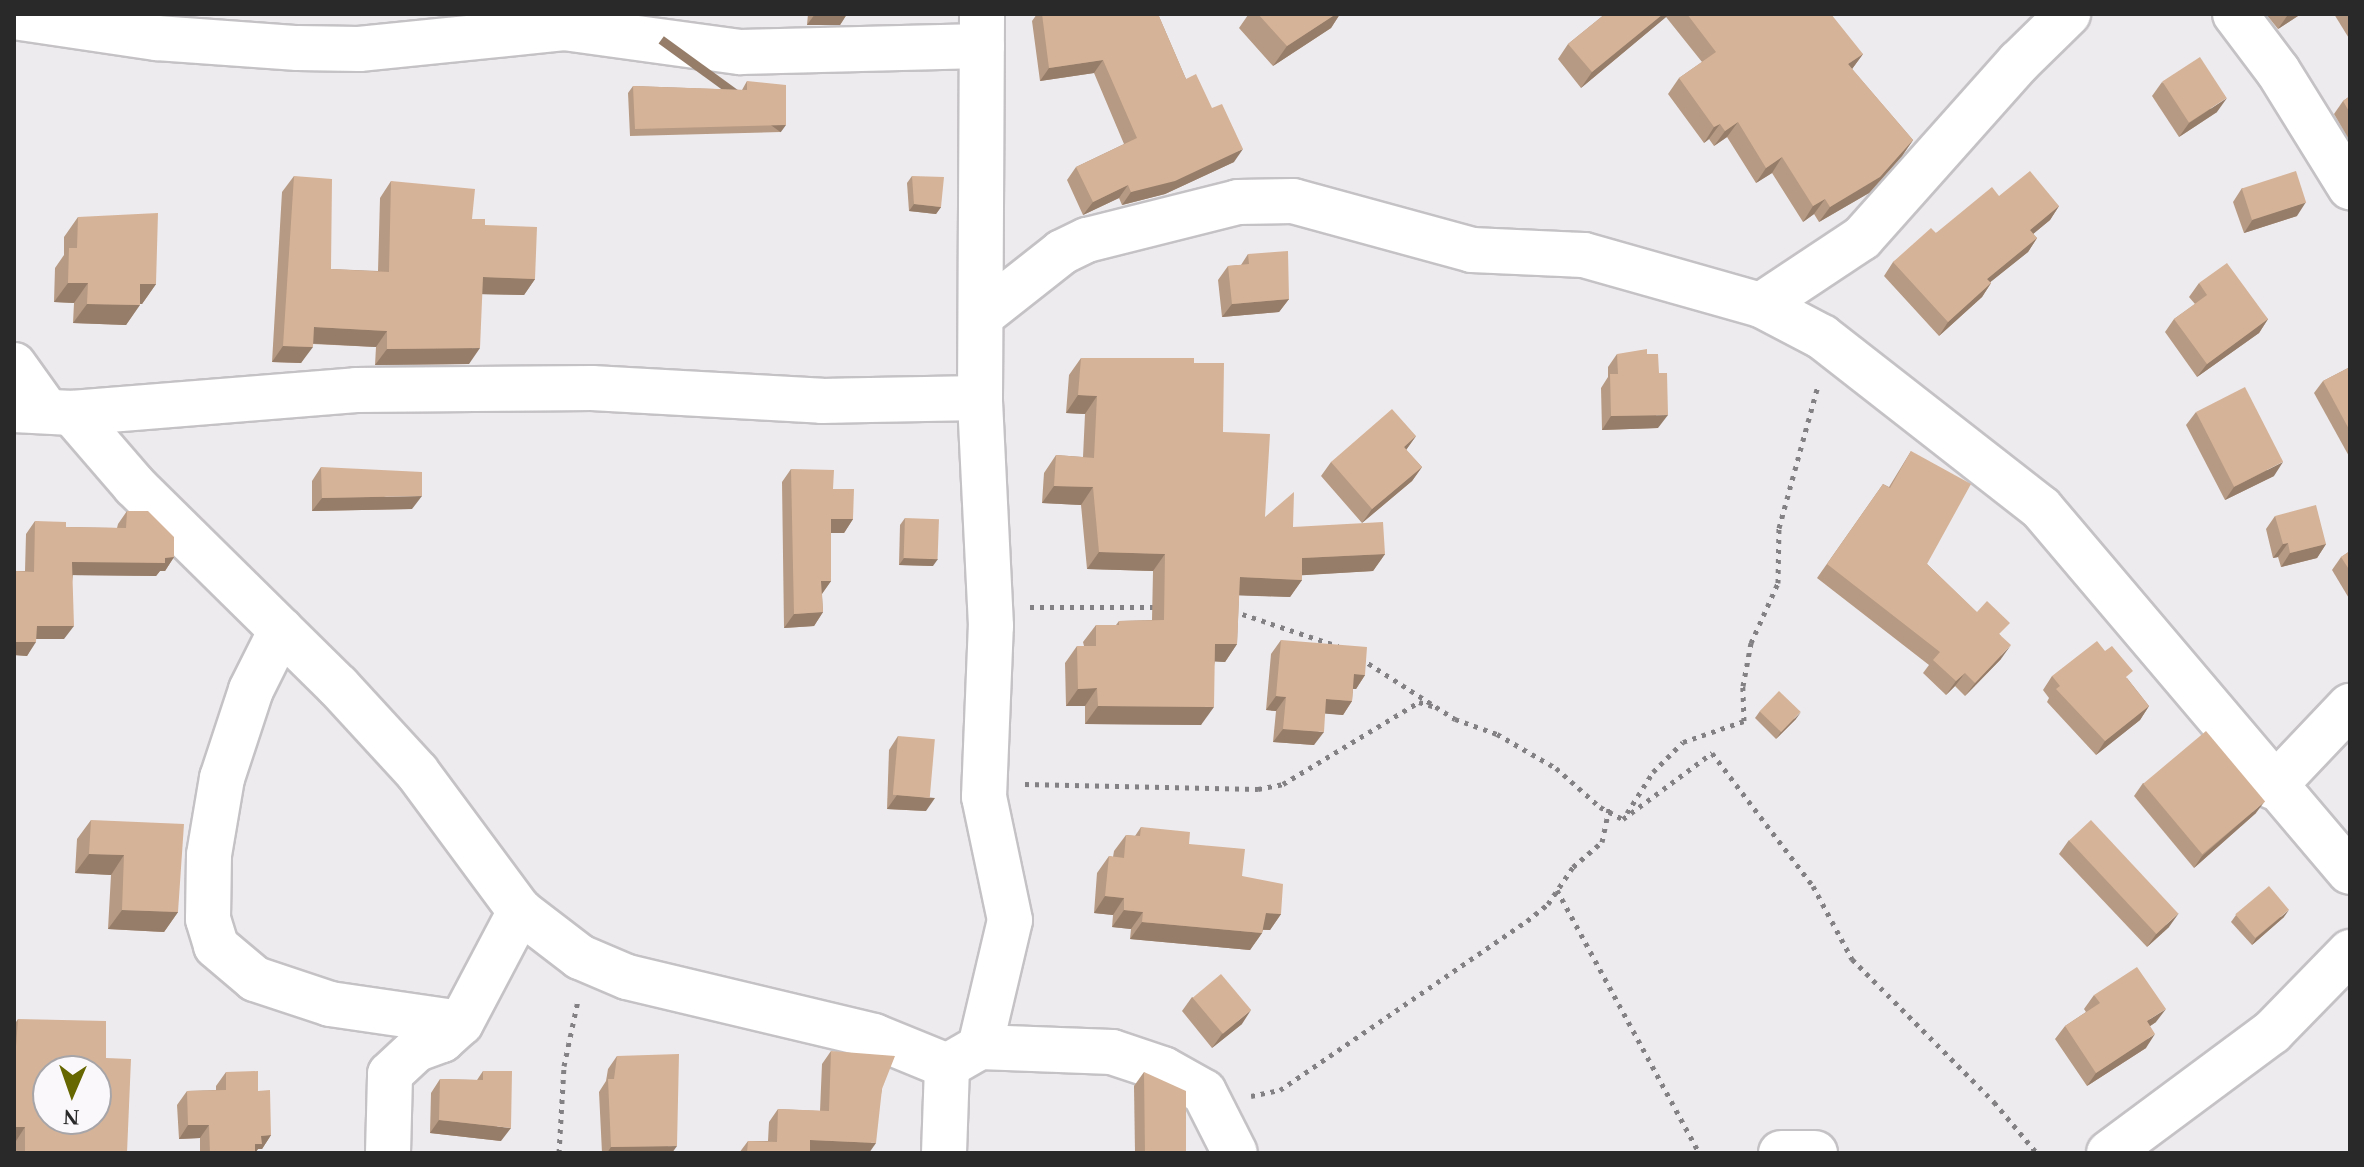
<!DOCTYPE html>
<style>
body{margin:0}
#map{position:relative;width:2364px;height:1167px;overflow:hidden;background:#eeebee;font-family:"Times New Roman",serif}
div>[style]{position:absolute}
.path>*{height:5px;margin-top:-2.5px;transform-origin:0;background:repeating-linear-gradient(90deg,#838183 0 4px,transparent 0 10px)}
.roads{filter:drop-shadow(2px 0 #c5c2c5) drop-shadow(-2px 0 #c5c2c5) drop-shadow(0 2px #c5c2c5) drop-shadow(0 -2px #c5c2c5)}
.minor>*{height:44px;margin:-22px;padding:0 22px;transform-origin:22px;border-radius:22px;background:#fff}
.wall>*{inset:0;background:#b79a83}
.shaded-wall>*{inset:0;background:#957d6a;transform-origin:0 0}
.building>*{inset:0;background:#d5b398;transform-origin:0 0}
span{translate:-50% -50%;white-space:nowrap;text-align:center;line-height:1.15;-webkit-text-stroke:6px #fbf8fc;paint-order:stroke}
.frame{position:absolute;inset:0;border:16px solid #2a292a;pointer-events:none}
.north{position:absolute;left:32px;top:1055px;width:80px;height:80px;box-sizing:border-box;background:#fbf8fc;border:2px solid #a7a5a8;border-radius:50%;rotate:182deg;font-size:22px;font-weight:700;line-height:32px;text-align:center;color:#2a292a}
.north::after{content:'';display:block;margin:auto;width:28px;height:36px;background:#676702;clip-path:polygon(50% 0,100% 100%,50% 72%,0 100%)}
</style>
<div id="map">
<div class="path">
<div style="left:1030px;top:607px;width:126px"></div>
<div style="left:1233px;top:611px;width:111px;rotate:18.4deg"></div>
<div style="left:1360px;top:658px;width:113px;rotate:32.7deg"></div>
<div style="left:1455px;top:719px;width:45px;rotate:19.7deg"></div>
<div style="left:1497px;top:734px;width:68px;rotate:30deg"></div>
<div style="left:1556px;top:768px;width:59px;rotate:41.6deg"></div>
<div style="left:1600px;top:807px;width:26px;rotate:28deg"></div>
<div style="left:1623px;top:819px;width:111px;rotate:-36.6deg"></div>
<div style="left:1712px;top:753px;width:167px;rotate:52.8deg"></div>
<div style="left:1813px;top:886px;width:83px;rotate:61.9deg"></div>
<div style="left:1852px;top:959px;width:202px;rotate:45.2deg"></div>
<div style="left:1994px;top:1102px;width:67px;rotate:49.9deg"></div>
<div style="left:1025px;top:784px;width:233px;rotate:1.2deg"></div>
<div style="left:1258px;top:789px;width:25px;rotate:-11deg"></div>
<div style="left:1283px;top:784px;width:159px;rotate:-31.1deg"></div>
<div style="left:1419px;top:702px;width:17px;rotate:17deg"></div>
<div style="left:1627px;top:813px;width:49px;rotate:-57.6deg"></div>
<div style="left:1653px;top:772px;width:42px;rotate:-45deg"></div>
<div style="left:1683px;top:742px;width:65px;rotate:-19deg"></div>
<div style="left:1744px;top:721px;width:35px;rotate:-92deg"></div>
<div style="left:1743px;top:686px;width:44px;rotate:-79.5deg"></div>
<div style="left:1751px;top:643px;width:66px;rotate:-65.8deg"></div>
<div style="left:1778px;top:583px;width:55px;rotate:-89deg"></div>
<div style="left:1779px;top:528px;width:148px;rotate:-74.7deg"></div>
<div style="left:1557px;top:890px;width:299px;rotate:61.6deg"></div>
<div style="left:1251px;top:1096px;width:30px;rotate:-12deg"></div>
<div style="left:1280px;top:1090px;width:299px;rotate:-34.4deg"></div>
<div style="left:1527px;top:921px;width:27px;rotate:-39deg"></div>
<div style="left:1548px;top:904px;width:45px;rotate:-56deg"></div>
<div style="left:1573px;top:867px;width:38px;rotate:-41deg"></div>
<div style="left:1602px;top:842px;width:35px;rotate:-78deg"></div>
<div style="left:559px;top:1153px;width:87px;rotate:-86.7deg"></div>
<div style="left:564px;top:1066px;width:67px;rotate:-78deg"></div>
</div>
<div class="roads">
<div class="minor">
<div style="left:2235px;top:14px;width:71px;rotate:53deg"></div>
<div style="left:2278px;top:71px;width:137px;rotate:58.2deg"></div>
<div style="left:14px;top:17px;width:145px;rotate:8.4deg"></div>
<div style="left:157px;top:38px;width:141px;rotate:4.1deg"></div>
<div style="left:298px;top:48px;width:61px;rotate:0.9deg"></div>
<div style="left:359px;top:49px;width:206px;rotate:-5.8deg"></div>
<div style="left:564px;top:28px;width:178px;rotate:7.8deg"></div>
<div style="left:740px;top:52px;width:242px;rotate:-1.4deg"></div>
<div style="left:1761px;top:305px;width:121px;rotate:-33.6deg"></div>
<div style="left:1862px;top:238px;width:236px;rotate:-48.3deg"></div>
<div style="left:2019px;top:62px;width:69px;rotate:-44.4deg"></div>
<div style="left:981px;top:316px;width:103px;rotate:-38.3deg"></div>
<div style="left:1062px;top:252px;width:28px;rotate:-26deg"></div>
<div style="left:1087px;top:240px;width:156px;rotate:-14.1deg"></div>
<div style="left:1238px;top:202px;width:55px;rotate:-1deg"></div>
<div style="left:1293px;top:201px;width:186px;rotate:15.3deg"></div>
<div style="left:1472px;top:250px;width:112px;rotate:2.6deg"></div>
<div style="left:1584px;top:255px;width:184px;rotate:15.8deg"></div>
<div style="left:1761px;top:305px;width:69px;rotate:27.7deg"></div>
<div style="left:1822px;top:337px;width:278px;rotate:38deg"></div>
<div style="left:2041px;top:508px;width:477px;rotate:49.7deg"></div>
<div style="left:14px;top:365px;width:52px;rotate:54.5deg"></div>
<div style="left:14px;top:410px;width:58px;rotate:3deg"></div>
<div style="left:72px;top:413px;width:285px;rotate:-4.6deg"></div>
<div style="left:356px;top:390px;width:236px;rotate:-0.5deg"></div>
<div style="left:592px;top:388px;width:230px;rotate:3.2deg"></div>
<div style="left:822px;top:401px;width:158px;rotate:-1.1deg"></div>
<div style="left:72px;top:413px;width:96px;rotate:49.2deg"></div>
<div style="left:135px;top:486px;width:285px;rotate:44.6deg"></div>
<div style="left:338px;top:686px;width:117px;rotate:47.4deg"></div>
<div style="left:417px;top:772px;width:173px;rotate:53.5deg"></div>
<div style="left:520px;top:911px;width:76px;rotate:37.5deg"></div>
<div style="left:580px;top:957px;width:51px;rotate:23.1deg"></div>
<div style="left:627px;top:977px;width:254px;rotate:13.4deg"></div>
<div style="left:874px;top:1036px;width:79px;rotate:22.3deg"></div>
<div style="left:281px;top:630px;width:67px;rotate:116.6deg"></div>
<div style="left:251px;top:690px;width:93px;rotate:108.2deg"></div>
<div style="left:222px;top:778px;width:78px;rotate:99.6deg"></div>
<div style="left:209px;top:855px;width:64px;rotate:90.9deg"></div>
<div style="left:208px;top:919px;width:28px;rotate:73deg"></div>
<div style="left:216px;top:946px;width:51px;rotate:40.2deg"></div>
<div style="left:255px;top:979px;width:79px;rotate:18.4deg"></div>
<div style="left:330px;top:1004px;width:132px;rotate:8.3deg"></div>
<div style="left:2273px;top:787px;width:112px;rotate:-46.5deg"></div>
<div style="left:980px;top:1047px;width:132px;rotate:2.2deg"></div>
<div style="left:1112px;top:1052px;width:54px;rotate:18.4deg"></div>
<div style="left:1163px;top:1069px;width:47px;rotate:29.3deg"></div>
<div style="left:1204px;top:1092px;width:68px;rotate:63.1deg"></div>
<div style="left:388px;top:1153px;width:79px;rotate:-88.5deg"></div>
<div style="left:390px;top:1074px;width:37px;rotate:-43deg"></div>
<div style="left:417px;top:1049px;width:27px;rotate:-20deg"></div>
<div style="left:442px;top:1040px;width:25px;rotate:-42deg"></div>
<div style="left:461px;top:1023px;width:127px;rotate:-62.2deg"></div>
<div style="left:944px;top:1153px;width:87px;rotate:-88deg"></div>
<div style="left:947px;top:1066px;width:38px;rotate:-30deg"></div>
<div style="left:980px;top:1047px;width:130px;rotate:-76.7deg"></div>
<div style="left:1010px;top:920px;width:126px;rotate:-101.9deg"></div>
<div style="left:984px;top:797px;width:171px;rotate:-87.7deg"></div>
<div style="left:991px;top:626px;width:228px;rotate:-92.8deg"></div>
<div style="left:980px;top:398px;width:384px;rotate:-89.7deg"></div>
<div style="left:1781px;top:1153px;width:34px"></div>
<div style="left:2109px;top:1153px;width:203px;rotate:-36.6deg"></div>
<div style="left:2272px;top:1032px;width:112px;rotate:-45.7deg"></div>
</div>
</div>
<div class="wall">
<div style="clip-path:polygon(808px 14px,847px 14px,840px 25px,807px 25px)"></div>
<div style="clip-path:polygon(1037px 14px,1158px 14px,1186px 79px,1234px 162px,1165px 194px,1122px 205px,1119px 198px,1083px 215px,1067px 180px,1076px 167px,1124px 144px,1094px 73px,1040px 81px,1032px 21px)"></div>
<div style="clip-path:polygon(1247px 14px,1340px 14px,1331px 28px,1273px 66px,1239px 28px,1248px 15px)"></div>
<div style="clip-path:polygon(1605px 14px,1740px 14px,1742px 16px,1863px 54px,1852px 69px,1913px 140px,1902px 156px,1869px 193px,1819px 222px,1814px 214px,1803px 222px,1772px 173px,1756px 183px,1727px 137px,1714px 146px,1709px 139px,1704px 143px,1668px 94px,1679px 78px,1702px 62px,1666px 17px,1581px 88px,1558px 59px,1568px 44px)"></div>
<div style="clip-path:polygon(2266px 14px,2301px 14px,2278px 29px)"></div>
<div style="clip-path:polygon(2334px 14px,2350px 14px,2350px 40px)"></div>
<div style="clip-path:polygon(747px 81px,781px 132px,630px 136px,628px 93px,633px 86px,742px 90px)"></div>
<div style="clip-path:polygon(2162px 82px,2217px 112px,2179px 137px,2152px 96px)"></div>
<div style="clip-path:polygon(2350px 96px,2350px 141px,2334px 114px,2343px 101px)"></div>
<div style="clip-path:polygon(294px 176px,331px 269px,378px 271px,380px 198px,391px 181px,485px 225px,535px 279px,524px 295px,482px 294px,469px 364px,375px 365px,376px 347px,313px 344px,301px 363px,272px 362px,282px 192px)"></div>
<div style="clip-path:polygon(912px 176px,941px 207px,936px 214px,909px 211px,907px 183px)"></div>
<div style="clip-path:polygon(2242px 188px,2297px 216px,2244px 233px,2233px 202px)"></div>
<div style="clip-path:polygon(1999px 196px,2059px 206px,2050px 220px,2033px 234px,2037px 238px,2028px 252px,1990px 282px,1991px 283px,1982px 297px,1939px 336px,1884px 276px,1893px 262px,1936px 233px)"></div>
<div style="clip-path:polygon(78px 217px,156px 284px,142px 304px,140px 304px,126px 325px,73px 323px,74px 303px,54px 302px,55px 268px,64px 255px,64px 237px)"></div>
<div style="clip-path:polygon(1248px 254px,1289px 299px,1279px 312px,1222px 317px,1218px 280px,1228px 266px,1241px 265px)"></div>
<div style="clip-path:polygon(2199px 283px,2268px 319px,2259px 333px,2197px 377px,2165px 332px,2174px 319px,2195px 304px,2189px 297px)"></div>
<div style="clip-path:polygon(1617px 354px,1647px 354px,1658px 428px,1602px 430px,1601px 388px,1608px 377px,1608px 367px)"></div>
<div style="clip-path:polygon(1081px 358px,1194px 363px,1223px 432px,1265px 517px,1293px 527px,1385px 554px,1373px 571px,1302px 575px,1302px 580px,1290px 597px,1239px 595px,1237px 644px,1225px 662px,1215px 661px,1201px 725px,1085px 724px,1085px 706px,1066px 706px,1065px 663px,1077px 646px,1084px 646px,1083px 642px,1096px 625px,1116px 625px,1119px 621px,1152px 620px,1153px 571px,1087px 569px,1081px 505px,1042px 503px,1044px 473px,1056px 455px,1083px 457px,1085px 414px,1066px 413px,1069px 375px)"></div>
<div style="clip-path:polygon(2350px 367px,2350px 458px,2314px 393px,2323px 381px)"></div>
<div style="clip-path:polygon(2196px 412px,2274px 476px,2225px 500px,2186px 425px)"></div>
<div style="clip-path:polygon(1416px 436px,1406px 450px,1422px 467px,1412px 481px,1362px 523px,1321px 476px,1331px 462px)"></div>
<div style="clip-path:polygon(1911px 451px,1927px 564px,2001px 636px,2001px 659px,1965px 696px,1955px 686px,1946px 695px,1923px 673px,1929px 665px,1817px 578px,1883px 484px,1889px 487px)"></div>
<div style="clip-path:polygon(321px 467px,412px 509px,312px 511px,312px 481px)"></div>
<div style="clip-path:polygon(791px 469px,833px 489px,853px 519px,844px 533px,831px 533px,831px 581px,822px 594px,823px 612px,814px 626px,784px 628px,782px 482px)"></div>
<div style="clip-path:polygon(127px 511px,174px 557px,165px 571px,160px 571px,156px 576px,73px 575px,64px 639px,36px 639px,27px 656px,14px 655px,14px 571px,25px 571px,26px 534px,35px 521px,66px 527px,117px 528px,118px 524px)"></div>
<div style="clip-path:polygon(2275px 516px,2326px 544px,2317px 558px,2281px 567px,2278px 557px,2273px 558px,2266px 529px)"></div>
<div style="clip-path:polygon(905px 518px,933px 566px,899px 565px,900px 525px)"></div>
<div style="clip-path:polygon(2350px 551px,2350px 600px,2332px 570px,2341px 557px)"></div>
<div style="clip-path:polygon(1281px 640px,1365px 675px,1356px 689px,1353px 689px,1352px 701px,1343px 715px,1325px 713px,1314px 745px,1273px 742px,1276px 711px,1266px 710px,1271px 654px)"></div>
<div style="clip-path:polygon(2052px 676px,2127px 678px,2149px 706px,2140px 720px,2096px 755px,2047px 702px,2049px 698px,2043px 690px)"></div>
<div style="clip-path:polygon(1760px 711px,1796px 719px,1776px 739px,1755px 718px)"></div>
<div style="clip-path:polygon(898px 736px,926px 811px,887px 809px,889px 750px)"></div>
<div style="clip-path:polygon(2143px 783px,2256px 813px,2194px 868px,2134px 796px)"></div>
<div style="clip-path:polygon(91px 820px,178px 912px,164px 932px,108px 929px,111px 875px,75px 873px,77px 839px)"></div>
<div style="clip-path:polygon(1141px 827px,1189px 844px,1242px 876px,1281px 914px,1270px 930px,1263px 930px,1262px 933px,1250px 950px,1130px 939px,1131px 929px,1112px 927px,1113px 915px,1094px 913px,1097px 873px,1109px 856px,1113px 857px,1114px 851px,1126px 835px,1135px 836px)"></div>
<div style="clip-path:polygon(2069px 840px,2169px 927px,2147px 947px,2059px 854px)"></div>
<div style="clip-path:polygon(2236px 915px,2284px 917px,2252px 945px,2231px 922px)"></div>
<div style="clip-path:polygon(2094px 995px,2156px 1022px,2150px 1026px,2146px 1048px,2087px 1086px,2055px 1039px,2065px 1026px,2086px 1012px,2084px 1009px)"></div>
<div style="clip-path:polygon(1192px 997px,1242px 1024px,1212px 1048px,1182px 1011px)"></div>
<div style="clip-path:polygon(18px 1019px,106px 1058px,127px 1153px,16px 1153px,16px 1141px,14px 1141px,14px 1025px)"></div>
<div style="clip-path:polygon(831px 1051px,882px 1089px,869px 1153px,739px 1153px,748px 1141px,768px 1141px,769px 1122px,778px 1109px,820px 1111px,822px 1064px)"></div>
<div style="clip-path:polygon(617px 1056px,672px 1153px,602px 1153px,599px 1092px,606px 1081px,608px 1069px)"></div>
<div style="clip-path:polygon(483px 1071px,501px 1141px,430px 1133px,431px 1093px,440px 1079px,477px 1080px)"></div>
<div style="clip-path:polygon(226px 1072px,258px 1091px,271px 1135px,262px 1149px,258px 1149px,255px 1153px,200px 1153px,200px 1138px,179px 1139px,177px 1105px,187px 1091px,216px 1090px,216px 1086px)"></div>
<div style="clip-path:polygon(1144px 1072px,1186px 1153px,1135px 1153px,1134px 1086px)"></div>
</div>
<div class="shaded-wall">
<div style="clip-path:polygon(815px 14px,847px 14px,840px 25px,807px 25px)"></div>
<div style="clip-path:polygon(1336px 14px,1340px 14px,1331px 28px,1273px 66px,1287px 46px)"></div>
<div style="clip-path:polygon(1663px 14px,1669px 14px,1666px 17px,1581px 88px,1592px 72px)"></div>
<div style="clip-path:polygon(2290px 14px,2301px 14px,2278px 29px,2287px 16px)"></div>
<div style="clip-path:polygon(1863px 54px,1852px 69px,1848px 64px)"></div>
<div style="clip-path:polygon(1103px 60px,1094px 73px,1040px 81px,1049px 68px)"></div>
<div style="clip-path:polygon(2227px 98px,2217px 112px,2179px 137px,2189px 123px)"></div>
<div style="clip-path:polygon(1738px 122px,1727px 137px,1714px 146px,1725px 131px)"></div>
<div style="clip-path:polygon(1720px 124px,1709px 139px,1704px 143px,1714px 127px)"></div>
<div style="left:786px;top:125px;width:9px;height:151px;rotate:126deg"></div>
<div style="clip-path:polygon(1913px 140px,1902px 156px,1869px 193px,1819px 222px,1830px 207px)"></div>
<div style="clip-path:polygon(1243px 149px,1234px 162px,1165px 194px,1122px 205px,1131px 192px)"></div>
<div style="clip-path:polygon(1782px 157px,1772px 173px,1756px 183px,1766px 168px)"></div>
<div style="clip-path:polygon(1128px 185px,1119px 198px,1083px 215px,1093px 202px)"></div>
<div style="clip-path:polygon(1825px 199px,1814px 214px,1803px 222px,1813px 206px)"></div>
<div style="clip-path:polygon(2306px 202px,2297px 216px,2244px 233px,2253px 219px)"></div>
<div style="clip-path:polygon(914px 204px,941px 207px,936px 214px,909px 211px)"></div>
<div style="clip-path:polygon(2059px 206px,2050px 220px,2021px 244px,2030px 230px)"></div>
<div style="clip-path:polygon(2037px 238px,2028px 252px,1978px 292px,1987px 279px)"></div>
<div style="clip-path:polygon(483px 277px,535px 279px,524px 295px,472px 294px)"></div>
<div style="clip-path:polygon(68px 283px,88px 283px,74px 303px,54px 302px)"></div>
<div style="clip-path:polygon(1991px 283px,1982px 297px,1939px 336px,1948px 322px)"></div>
<div style="clip-path:polygon(140px 284px,156px 284px,142px 304px,126px 304px)"></div>
<div style="clip-path:polygon(1289px 299px,1279px 312px,1222px 317px,1232px 304px)"></div>
<div style="clip-path:polygon(87px 304px,140px 305px,126px 325px,73px 323px)"></div>
<div style="clip-path:polygon(2268px 319px,2259px 333px,2197px 377px,2207px 364px)"></div>
<div style="clip-path:polygon(314px 327px,387px 331px,376px 347px,303px 343px)"></div>
<div style="clip-path:polygon(283px 346px,313px 347px,301px 363px,272px 362px)"></div>
<div style="clip-path:polygon(480px 348px,469px 364px,375px 365px,387px 349px)"></div>
<div style="clip-path:polygon(1078px 395px,1097px 396px,1085px 414px,1066px 413px)"></div>
<div style="clip-path:polygon(1668px 415px,1658px 428px,1602px 430px,1611px 416px)"></div>
<div style="clip-path:polygon(1416px 436px,1406px 450px,1404px 447px)"></div>
<div style="clip-path:polygon(2283px 462px,2274px 476px,2225px 500px,2234px 487px)"></div>
<div style="clip-path:polygon(1422px 467px,1412px 481px,1362px 523px,1372px 509px)"></div>
<div style="clip-path:polygon(1054px 486px,1093px 487px,1081px 505px,1042px 503px)"></div>
<div style="clip-path:polygon(422px 496px,412px 509px,312px 511px,322px 498px)"></div>
<div style="clip-path:polygon(831px 519px,853px 519px,844px 533px,822px 533px)"></div>
<div style="clip-path:polygon(2288px 543px,2278px 557px,2273px 558px,2283px 544px)"></div>
<div style="clip-path:polygon(2326px 544px,2317px 558px,2281px 567px,2290px 553px)"></div>
<div style="clip-path:polygon(1099px 552px,1165px 554px,1153px 571px,1087px 569px)"></div>
<div style="clip-path:polygon(1385px 554px,1373px 571px,1290px 576px,1302px 558px)"></div>
<div style="clip-path:polygon(174px 557px,165px 571px,160px 571px,156px 576px,63px 575px,72px 562px)"></div>
<div style="clip-path:polygon(904px 558px,938px 559px,933px 566px,899px 565px)"></div>
<div style="clip-path:polygon(1240px 577px,1302px 580px,1290px 597px,1227px 595px)"></div>
<div style="clip-path:polygon(821px 581px,831px 581px,821px 595px)"></div>
<div style="clip-path:polygon(823px 612px,814px 626px,784px 628px,794px 614px)"></div>
<div style="clip-path:polygon(37px 626px,74px 626px,64px 639px,27px 639px)"></div>
<div style="clip-path:polygon(14px 642px,36px 642px,27px 656px,14px 655px)"></div>
<div style="clip-path:polygon(1215px 644px,1237px 644px,1225px 662px,1203px 661px)"></div>
<div style="clip-path:polygon(2011px 645px,2001px 659px,1965px 696px,1975px 683px)"></div>
<div style="clip-path:polygon(1965px 673px,1955px 686px,1946px 695px,1956px 681px)"></div>
<div style="clip-path:polygon(1354px 674px,1365px 675px,1356px 689px,1345px 688px)"></div>
<div style="clip-path:polygon(1097px 688px,1085px 706px,1066px 706px,1078px 689px)"></div>
<div style="clip-path:polygon(1276px 696px,1286px 697px,1276px 711px,1266px 710px)"></div>
<div style="clip-path:polygon(1326px 699px,1352px 701px,1343px 715px,1317px 713px)"></div>
<div style="clip-path:polygon(1098px 706px,1214px 707px,1201px 725px,1085px 724px)"></div>
<div style="clip-path:polygon(2149px 706px,2140px 720px,2096px 755px,2105px 741px)"></div>
<div style="clip-path:polygon(1801px 712px,1796px 719px,1776px 739px,1781px 732px)"></div>
<div style="clip-path:polygon(1283px 729px,1324px 732px,1314px 745px,1273px 742px)"></div>
<div style="clip-path:polygon(897px 795px,935px 798px,926px 811px,887px 809px)"></div>
<div style="clip-path:polygon(2265px 801px,2256px 813px,2194px 868px,2202px 856px)"></div>
<div style="clip-path:polygon(89px 854px,124px 855px,111px 875px,75px 873px)"></div>
<div style="clip-path:polygon(1105px 896px,1124px 898px,1113px 915px,1094px 913px)"></div>
<div style="clip-path:polygon(122px 910px,178px 912px,164px 932px,108px 929px)"></div>
<div style="clip-path:polygon(1124px 910px,1143px 912px,1131px 929px,1112px 927px)"></div>
<div style="clip-path:polygon(2289px 910px,2284px 917px,2252px 945px,2256px 938px)"></div>
<div style="clip-path:polygon(1266px 913px,1281px 914px,1270px 930px,1255px 929px)"></div>
<div style="clip-path:polygon(2179px 913px,2169px 927px,2147px 947px,2157px 933px)"></div>
<div style="clip-path:polygon(1142px 922px,1262px 933px,1250px 950px,1130px 939px)"></div>
<div style="clip-path:polygon(2166px 1009px,2156px 1022px,2137px 1035px,2147px 1021px)"></div>
<div style="clip-path:polygon(1251px 1010px,1242px 1024px,1212px 1048px,1222px 1034px)"></div>
<div style="clip-path:polygon(2155px 1034px,2146px 1048px,2087px 1086px,2096px 1073px)"></div>
<div style="clip-path:polygon(439px 1120px,511px 1128px,501px 1141px,430px 1133px)"></div>
<div style="clip-path:polygon(188px 1125px,209px 1125px,200px 1138px,179px 1139px)"></div>
<div style="clip-path:polygon(14px 1127px,25px 1127px,16px 1141px,14px 1141px)"></div>
<div style="clip-path:polygon(271px 1135px,262px 1149px,258px 1149px,255px 1153px,249px 1153px,261px 1136px)"></div>
<div style="clip-path:polygon(810px 1140px,876px 1143px,869px 1153px,801px 1153px)"></div>
<div style="clip-path:polygon(677px 1146px,672px 1153px,607px 1153px,611px 1147px)"></div>
</div>
<div class="building">
<div style="clip-path:polygon(1042px 14px,1158px 14px,1186px 79px,1196px 74px,1212px 108px,1222px 104px,1243px 149px,1175px 181px,1131px 192px,1128px 185px,1093px 202px,1076px 167px,1137px 138px,1103px 60px,1049px 68px)"></div>
<div style="clip-path:polygon(1258px 14px,1336px 14px,1287px 46px)"></div>
<div style="clip-path:polygon(1605px 14px,1663px 14px,1592px 72px,1568px 44px)"></div>
<div style="clip-path:polygon(1687px 14px,1740px 14px,1742px 16px,1746px 14px,1831px 14px,1863px 54px,1848px 64px,1913px 140px,1880px 177px,1830px 207px,1825px 199px,1813px 206px,1782px 157px,1766px 168px,1738px 122px,1725px 131px,1720px 124px,1714px 127px,1679px 78px,1716px 52px)"></div>
<div style="left:2200px;top:57px;width:49px;height:45px;rotate:57deg"></div>
<div style="clip-path:polygon(747px 81px,786px 85px,786px 125px,635px 129px,633px 86px,747px 90px)"></div>
<div style="clip-path:polygon(2350px 96px,2350px 113px,2343px 101px)"></div>
<div style="clip-path:polygon(2030px 171px,2059px 206px,2030px 230px,2037px 238px,1987px 279px,1991px 283px,1948px 322px,1893px 262px,1931px 228px,1936px 233px,1992px 187px,1999px 196px)"></div>
<div style="left:2296px;top:171px;width:33px;height:57px;rotate:72deg"></div>
<div style="clip-path:polygon(294px 176px,332px 179px,331px 269px,389px 272px,391px 181px,475px 189px,472px 219px,485px 219px,485px 225px,537px 227px,535px 279px,483px 277px,480px 348px,387px 349px,387px 331px,314px 327px,313px 347px,283px 346px)"></div>
<div style="clip-path:polygon(912px 176px,944px 177px,941px 207px,914px 204px)"></div>
<div style="clip-path:polygon(158px 213px,156px 284px,140px 284px,140px 305px,87px 304px,88px 283px,68px 283px,69px 248px,77px 248px,78px 217px)"></div>
<div style="clip-path:polygon(1288px 251px,1289px 299px,1232px 304px,1228px 266px,1249px 264px,1248px 254px)"></div>
<div style="clip-path:polygon(2227px 263px,2268px 319px,2207px 364px,2174px 319px,2207px 295px,2199px 283px)"></div>
<div style="clip-path:polygon(1647px 349px,1647px 354px,1658px 354px,1659px 373px,1667px 373px,1668px 415px,1611px 416px,1610px 374px,1618px 374px,1617px 354px)"></div>
<div style="clip-path:polygon(1081px 358px,1194px 358px,1194px 363px,1224px 363px,1223px 432px,1270px 434px,1265px 517px,1294px 492px,1293px 527px,1383px 522px,1385px 554px,1302px 558px,1302px 580px,1240px 577px,1237px 644px,1215px 644px,1214px 707px,1098px 706px,1097px 688px,1078px 689px,1077px 646px,1096px 646px,1096px 625px,1119px 625px,1119px 621px,1164px 620px,1165px 554px,1099px 552px,1093px 487px,1054px 486px,1056px 455px,1094px 458px,1097px 396px,1078px 395px)"></div>
<div style="clip-path:polygon(2350px 367px,2350px 431px,2323px 381px)"></div>
<div style="left:2245px;top:387px;width:84px;height:55px;rotate:63deg"></div>
<div style="clip-path:polygon(1392px 409px,1416px 436px,1404px 447px,1422px 467px,1372px 509px,1331px 462px)"></div>
<div style="clip-path:polygon(1911px 451px,1971px 484px,1927px 564px,1977px 612px,1987px 601px,2010px 623px,1999px 634px,2011px 645px,1975px 683px,1965px 673px,1956px 681px,1933px 660px,1940px 652px,1827px 564px,1883px 484px,1890px 488px)"></div>
<div style="clip-path:polygon(321px 467px,422px 472px,422px 496px,322px 498px)"></div>
<div style="clip-path:polygon(791px 469px,834px 470px,833px 489px,854px 489px,853px 519px,831px 519px,831px 581px,821px 581px,823px 612px,794px 614px)"></div>
<div style="clip-path:polygon(2316px 505px,2326px 544px,2290px 553px,2288px 543px,2283px 544px,2275px 516px)"></div>
<div style="clip-path:polygon(127px 511px,148px 511px,174px 537px,174px 557px,165px 558px,165px 563px,72px 562px,74px 626px,37px 626px,36px 642px,14px 642px,14px 571px,34px 572px,35px 521px,66px 522px,66px 527px,126px 528px)"></div>
<div style="left:905px;top:518px;width:34px;height:40px;rotate:2deg"></div>
<div style="clip-path:polygon(2350px 551px,2350px 571px,2341px 557px)"></div>
<div style="clip-path:polygon(1281px 640px,1367px 647px,1365px 675px,1354px 674px,1352px 701px,1326px 699px,1324px 732px,1283px 729px,1286px 697px,1276px 696px)"></div>
<div style="clip-path:polygon(2097px 641px,2105px 651px,2112px 646px,2133px 671px,2126px 677px,2149px 706px,2105px 741px,2056px 689px,2060px 686px,2052px 676px)"></div>
<div style="left:1779px;top:691px;width:30px;height:28px;rotate:44deg"></div>
<div style="left:2206px;top:731px;width:92px;height:82px;rotate:50deg"></div>
<div style="left:898px;top:736px;width:37px;height:59px;rotate:5deg"></div>
<div style="clip-path:polygon(91px 820px,184px 824px,178px 912px,122px 910px,124px 855px,89px 854px)"></div>
<div style="left:2091px;top:820px;width:128px;height:30px;rotate:47deg"></div>
<div style="clip-path:polygon(1141px 827px,1190px 832px,1189px 844px,1245px 849px,1242px 876px,1283px 884px,1281px 914px,1266px 913px,1262px 933px,1142px 922px,1143px 912px,1124px 910px,1124px 898px,1105px 896px,1109px 856px,1124px 858px,1126px 835px,1140px 836px)"></div>
<div style="left:2269px;top:886px;width:31px;height:44px;rotate:50deg"></div>
<div style="clip-path:polygon(2137px 967px,2166px 1009px,2147px 1021px,2155px 1034px,2096px 1073px,2065px 1026px,2100px 1003px,2094px 995px)"></div>
<div style="left:1221px;top:974px;width:47px;height:37px;rotate:50deg"></div>
<div style="clip-path:polygon(evenodd,18px 1019px,106px 1021px,106px 1058px,131px 1059px,127px 1153px,25px 1153px,25px 1127px,14px 1127px,14px 1074px,18px 1019px,48px 1071px,96px 1071px,96px 1119px,48px 1119px,48px 1071px)"></div>
<div style="clip-path:polygon(831px 1051px,895px 1056px,882px 1089px,876px 1143px,810px 1140px,810px 1153px,747px 1153px,748px 1141px,777px 1142px,778px 1109px,829px 1111px)"></div>
<div style="clip-path:polygon(679px 1054px,677px 1146px,611px 1147px,608px 1079px,614px 1079px,617px 1056px)"></div>
<div style="clip-path:polygon(258px 1071px,258px 1091px,270px 1090px,271px 1135px,261px 1136px,262px 1144px,255px 1144px,255px 1153px,210px 1153px,209px 1125px,188px 1125px,187px 1091px,226px 1090px,226px 1072px)"></div>
<div style="clip-path:polygon(483px 1071px,512px 1071px,511px 1128px,439px 1120px,440px 1079px,483px 1080px)"></div>
<div style="clip-path:polygon(1144px 1072px,1186px 1091px,1186px 1153px,1145px 1153px)"></div>
</div>
<div class="frame"></div>
<div class="north">N</div>
</div>
